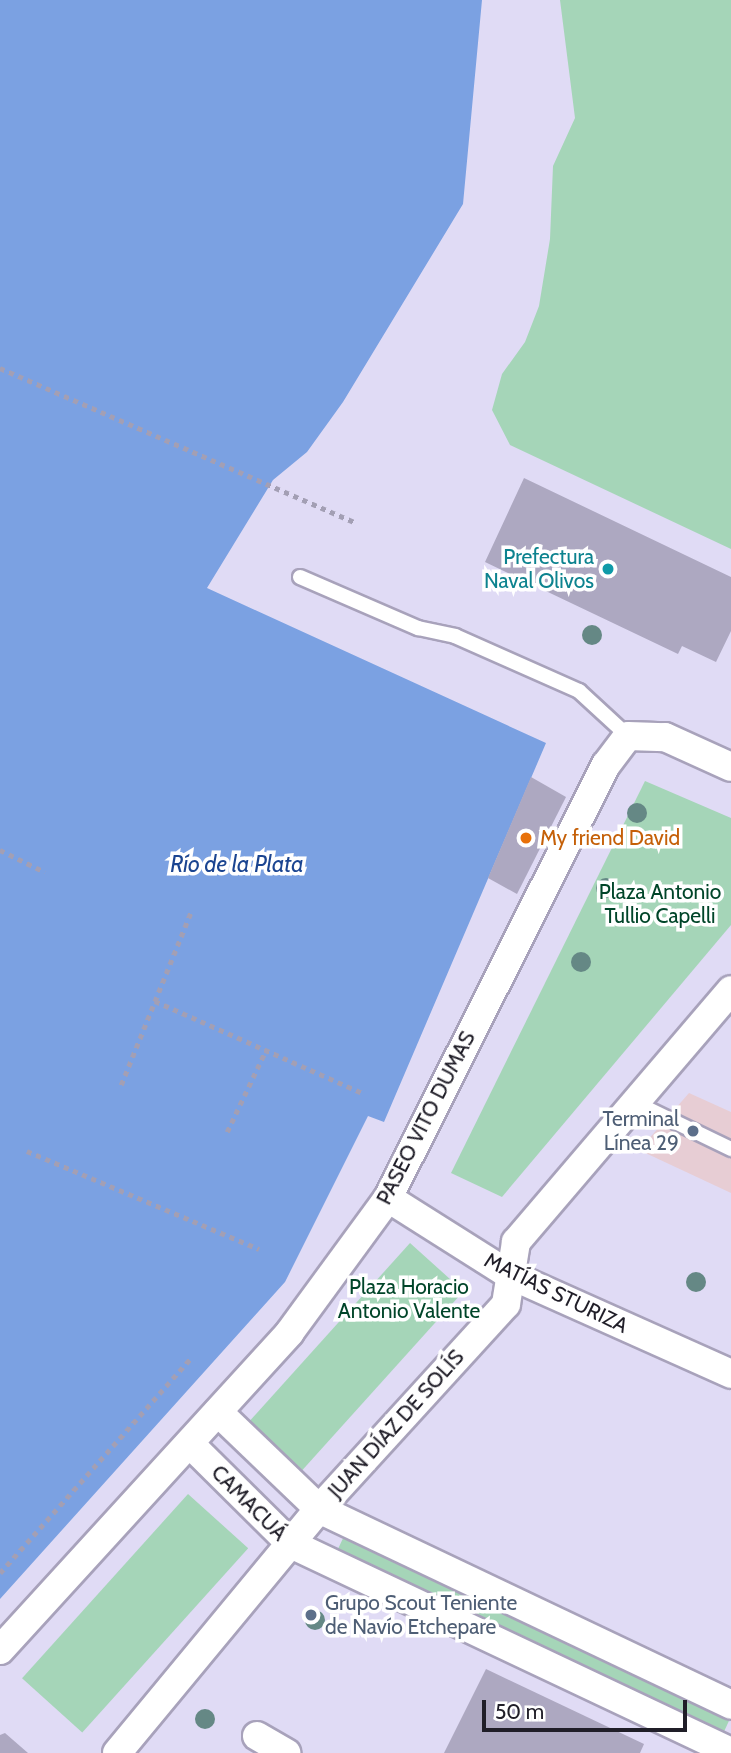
<!DOCTYPE html>
<meta charset="utf-8">
<style>
body{margin:0}
#map{position:relative;width:731px;height:1753px;overflow:hidden;background:#e0dbf5;font-family:Cabin,sans-serif}
div>[style]{position:absolute}
.industrial>*{inset:0;background:#e7cdd4}
.green>*{inset:0;background:#a5d5b8;transform-origin:0 0}
.water>*{inset:0;background:#7ba1e2}
.building>*{inset:0;background:#ada8c1}
.path>*{height:4.5px;margin-top:-2.25px;transform-origin:0;background:repeating-linear-gradient(90deg,#a39fb4 0 5px,transparent 0 10px)}
.roads{filter:drop-shadow(2px 0 #a8a2bb) drop-shadow(-2px 0 #a8a2bb) drop-shadow(0 2px #a8a2bb) drop-shadow(0 -2px #a8a2bb)}
.lane>*{height:14px;margin:-7px;padding:0 7px;transform-origin:7px;border-radius:7px;background:#fff}
.street>*{height:28px;margin:-14px;padding:0 14px;transform-origin:14px;border-radius:14px;background:#fff}
.trees>*{width:20px;height:20px;margin:-10px;border-radius:50%;background:#658885}
.dots>*{width:19px;height:19px;translate:-50% -50%;box-sizing:border-box;border:4px solid #fff;border-radius:50%}
span{translate:-50% -50%;white-space:nowrap;text-align:center;line-height:1.15;-webkit-text-stroke:7px #fff;paint-order:stroke}
.culture-label{font-size:21px;color:#0d838f}
.right{translate:-100% -50%;text-align:right}
.food-label{font-size:21px;color:#c56008}
.left{translate:0 -50%;text-align:left}
.park-label{font-size:21px;color:#004529}
.street-label{font-size:21px;color:#201e28}
.service-label{font-size:21px;color:#4e5e75}
.water-label{font-size:23px;color:#1b4591;font-style:italic}
.scale{position:absolute;left:482px;top:1700px;width:205px;height:32px;box-sizing:border-box;border:4px solid #201e28;border-top:0;padding-left:9px;font-size:21px;line-height:24px;white-space:nowrap;color:#201e28;-webkit-text-stroke:5px #fff;paint-order:stroke}
</style>
<div id="map">
<div class="industrial">
<div style="clip-path:polygon(689px 1093px,731px 1112px,731px 1193px,639px 1150px)"></div>
</div>
<div class="green">
<div style="clip-path:polygon(560px 0,731px 0,731px 549px,510px 445px,492px 410px,502px 374px,525px 342px,539px 306px,550px 239px,553px 166px,575px 118px)"></div>
<div style="clip-path:polygon(645px 781px,731px 818px,731px 925px,502px 1197px,451px 1173px)"></div>
<div style="left:410px;top:1243px;width:72px;height:241px;rotate:42deg"></div>
<div style="left:188px;top:1494px;width:81px;height:248px;rotate:42deg"></div>
<div style="left:345px;top:1534px;width:427px;height:24px;rotate:25deg"></div>
</div>
<div class="water">
<div style="clip-path:polygon(0 0,482px 0,463px 204px,343px 402px,307px 452px,273px 480px,207px 588px,546px 743px,384px 1122px,368px 1116px,285px 1282px,0 1599px)"></div>
</div>
<div class="building">
<div style="clip-path:polygon(524px 478px,731px 577px,731px 631px,716px 662px,682px 646px,678px 654px,485px 562px)"></div>
<div style="clip-path:polygon(531px 777px,566px 797px,517px 894px,488px 878px)"></div>
<div style="clip-path:polygon(486px 1669px,644px 1744px,640px 1753px,444px 1753px)"></div>
<div style="clip-path:polygon(5px 1733px,28px 1753px,0 1753px,0 1735px)"></div>
</div>
<div class="path">
<div style="left:0;top:368px;width:386px;rotate:23.5deg"></div>
<div style="left:0;top:850px;width:50px;rotate:26.1deg"></div>
<div style="left:155px;top:1001px;width:227px;rotate:23.9deg"></div>
<div style="left:121px;top:1085px;width:187px;rotate:-68deg"></div>
<div style="left:227px;top:1132px;width:91px;rotate:-64.6deg"></div>
<div style="left:27px;top:1151px;width:252px;rotate:22.9deg"></div>
<div style="left:0;top:1573px;width:290px;rotate:-48.4deg"></div>
</div>
<div class="roads">
<div class="lane">
<div style="left:300px;top:577px;width:129px;rotate:23.4deg"></div>
<div style="left:418px;top:628px;width:38px;rotate:12deg"></div>
<div style="left:455px;top:636px;width:136px;rotate:23.9deg"></div>
<div style="left:579px;top:691px;width:67px;rotate:42.6deg"></div>
<div style="left:636px;top:1103px;width:106px;rotate:25.8deg"></div>
</div>
<div class="street">
<div style="left:388px;top:1198px;width:144px;rotate:32.3deg"></div>
<div style="left:510px;top:1275px;width:242px;rotate:24.1deg"></div>
<div style="left:218px;top:1412px;width:140px;rotate:43.8deg"></div>
<div style="left:319px;top:1509px;width:456px;rotate:25.4deg"></div>
<div style="left:190px;top:1444px;width:142px;rotate:44.7deg"></div>
<div style="left:291px;top:1544px;width:487px;rotate:25.3deg"></div>
<div style="left:0;top:1650px;width:430px;rotate:-47.6deg"></div>
<div style="left:290px;top:1332px;width:166px;rotate:-53.8deg"></div>
<div style="left:388px;top:1198px;width:485px;rotate:-63.3deg"></div>
<div style="left:606px;top:765px;width:36px;rotate:-53deg"></div>
<div style="left:628px;top:736px;width:37px;rotate:2deg"></div>
<div style="left:665px;top:737px;width:72px;rotate:24.4deg"></div>
<div style="left:257px;top:1736px;width:34px;rotate:30deg"></div>
<div style="left:117px;top:1753px;width:317px;rotate:-50.4deg"></div>
<div style="left:319px;top:1509px;width:277px;rotate:-47.6deg"></div>
<div style="left:506px;top:1304px;width:63px;rotate:-80.8deg"></div>
<div style="left:516px;top:1242px;width:331px;rotate:-49.5deg"></div>
</div>
</div>
<div class="trees">
<div style="left:592px;top:635px"></div>
<div style="left:637px;top:813px"></div>
<div style="left:606px;top:888px"></div>
<div style="left:581px;top:962px"></div>
<div style="left:696px;top:1282px"></div>
<div style="left:315px;top:1620px"></div>
<div style="left:205px;top:1719px"></div>
</div>
<div class="dots">
<div style="left:608px;top:569px;background:#0f9aa8"></div>
<div style="left:526px;top:838px;background:#e8710a"></div>
<div style="left:693px;top:1131px;background:#5c6f8a"></div>
<div style="left:311px;top:1615px;background:#5c6f8a"></div>
</div>
<div class="culture-label">
<span class="right" style="left:594px;top:569px">Prefectura<br>Naval Olivos</span>
</div>
<div class="food-label">
<span class="left" style="left:540px;top:838px">My friend David</span>
</div>
<div class="park-label">
<span style="left:660px;top:904px">Plaza Antonio<br>Tullio Capelli</span>
<span style="left:409px;top:1299px">Plaza Horacio<br>Antonio Valente</span>
</div>
<div class="street-label">
<span style="left:426px;top:1118px;rotate:-63deg">PASEO VITO DUMAS</span>
<span style="left:556px;top:1293px;rotate:26deg">MATÍAS STURIZA</span>
<span style="left:396px;top:1424px;rotate:-48deg">JUAN DÍAZ DE SOLÍS</span>
<span style="left:249px;top:1503px;rotate:45deg">CAMACUÁ</span>
</div>
<div class="service-label">
<span class="right" style="left:679px;top:1131px">Terminal<br>Línea 29</span>
<span class="left" style="left:325px;top:1615px">Grupo Scout Teniente<br>de Navío Etchepare</span>
</div>
<div class="water-label">
<span style="left:237px;top:864px">Río de la Plata</span>
</div>
<div class="scale">50 m</div>
</div>
